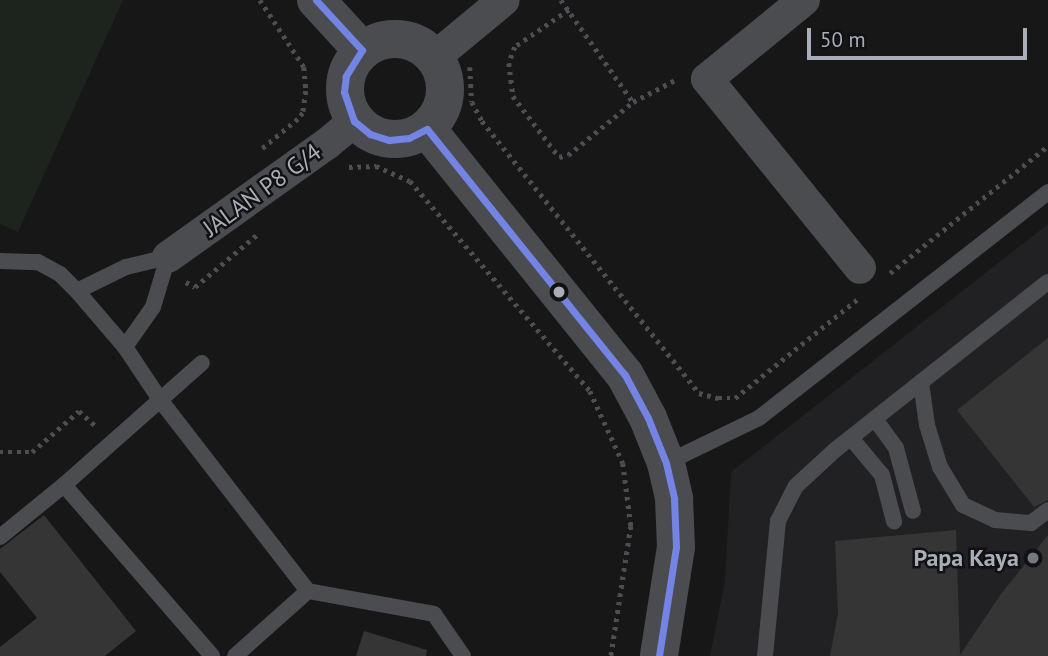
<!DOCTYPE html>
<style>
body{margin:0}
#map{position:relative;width:1048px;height:656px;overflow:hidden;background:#171717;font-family:"PT Sans",sans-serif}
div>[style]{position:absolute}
.built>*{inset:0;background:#212123}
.green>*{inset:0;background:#1d241e}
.building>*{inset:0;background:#353536}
.path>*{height:4.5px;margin-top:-2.25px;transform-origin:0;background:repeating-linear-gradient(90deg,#4d4e52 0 3.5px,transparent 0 8.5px)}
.service>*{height:16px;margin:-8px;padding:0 8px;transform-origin:8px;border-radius:8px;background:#4b4c50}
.minor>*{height:32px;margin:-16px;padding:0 16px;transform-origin:16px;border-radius:16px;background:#4b4c50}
.tertiary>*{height:38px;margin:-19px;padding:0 19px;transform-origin:19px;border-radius:19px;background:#4b4c50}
.tertiary>.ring{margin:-19px;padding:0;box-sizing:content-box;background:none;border:38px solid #4b4c50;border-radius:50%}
.bus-1>*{height:7px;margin:-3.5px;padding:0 3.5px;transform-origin:3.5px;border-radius:3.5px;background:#7384e4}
.dots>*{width:19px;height:19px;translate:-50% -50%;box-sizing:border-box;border:4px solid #111113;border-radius:50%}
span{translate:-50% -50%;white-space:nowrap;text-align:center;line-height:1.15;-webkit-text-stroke:5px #111113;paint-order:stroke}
.street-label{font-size:24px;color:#a8adb8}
.poi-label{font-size:24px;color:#a8adb8;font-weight:700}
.right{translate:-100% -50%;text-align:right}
.scale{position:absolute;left:807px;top:28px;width:220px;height:32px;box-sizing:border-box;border:4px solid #a8adb8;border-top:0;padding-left:9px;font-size:21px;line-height:24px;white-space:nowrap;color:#a8adb8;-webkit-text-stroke:5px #111113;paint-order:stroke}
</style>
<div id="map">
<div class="built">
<div style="clip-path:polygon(1048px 224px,1048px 656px,710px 656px,725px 581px,731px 472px)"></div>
</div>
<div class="green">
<div style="clip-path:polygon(0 0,123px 0,18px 232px,0 224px)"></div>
</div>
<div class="building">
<div style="clip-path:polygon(1048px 338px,1048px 500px,1034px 507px,957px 410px)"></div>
<div style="clip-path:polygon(44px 515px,136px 631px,105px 656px,0 656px,0 647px,37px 618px,0 572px,0 549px)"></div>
<div style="clip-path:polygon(956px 530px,960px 655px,1001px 594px,1048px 535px,1048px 656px,830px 656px,838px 613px,835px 541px)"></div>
<div style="clip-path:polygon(364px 631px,427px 650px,426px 656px,356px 656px)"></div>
</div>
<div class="path">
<div style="left:260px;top:0;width:80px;rotate:56.7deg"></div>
<div style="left:304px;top:67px;width:24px;rotate:85deg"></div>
<div style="left:306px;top:91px;width:22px;rotate:98deg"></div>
<div style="left:303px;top:113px;width:8px;rotate:130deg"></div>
<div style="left:298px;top:119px;width:47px;rotate:140.2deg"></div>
<div style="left:561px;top:0;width:125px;rotate:54.8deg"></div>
<div style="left:569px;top:10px;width:65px;rotate:145.6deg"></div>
<div style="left:515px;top:47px;width:17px;rotate:111deg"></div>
<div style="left:509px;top:63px;width:33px;rotate:83deg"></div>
<div style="left:513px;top:96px;width:76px;rotate:53deg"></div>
<div style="left:559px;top:157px;width:9px;rotate:-13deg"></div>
<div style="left:568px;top:155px;width:84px;rotate:-39.2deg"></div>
<div style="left:633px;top:102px;width:50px;rotate:-27.6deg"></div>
<div style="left:470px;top:67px;width:35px;rotate:87deg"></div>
<div style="left:472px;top:102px;width:21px;rotate:62deg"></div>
<div style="left:482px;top:121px;width:348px;rotate:51.4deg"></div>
<div style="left:699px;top:393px;width:20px;rotate:15deg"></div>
<div style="left:718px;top:398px;width:17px"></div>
<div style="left:735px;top:398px;width:159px;rotate:-38.9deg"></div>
<div style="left:349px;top:167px;width:27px;rotate:-2deg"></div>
<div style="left:376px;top:166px;width:37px;rotate:24deg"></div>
<div style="left:410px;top:181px;width:277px;rotate:49.4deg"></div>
<div style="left:590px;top:391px;width:79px;rotate:65.4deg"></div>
<div style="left:623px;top:463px;width:64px;rotate:82.8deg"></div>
<div style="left:631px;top:526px;width:132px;rotate:98.7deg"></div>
<div style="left:890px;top:273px;width:203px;rotate:-38.8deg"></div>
<div style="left:186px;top:282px;width:10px;rotate:29deg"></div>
<div style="left:195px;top:287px;width:85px;rotate:-40.2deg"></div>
<div style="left:0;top:452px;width:32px"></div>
<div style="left:32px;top:452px;width:62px;rotate:-41.1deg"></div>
<div style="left:79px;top:411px;width:24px;rotate:42deg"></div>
</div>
<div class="service">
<div style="left:0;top:261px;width:38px;rotate:2deg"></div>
<div style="left:38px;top:262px;width:25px;rotate:29deg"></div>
<div style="left:60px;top:274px;width:24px;rotate:45deg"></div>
<div style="left:77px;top:291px;width:74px;rotate:49.4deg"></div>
<div style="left:125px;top:347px;width:65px;rotate:56.3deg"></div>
<div style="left:161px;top:401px;width:240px;rotate:52.3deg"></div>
<div style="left:308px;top:591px;width:128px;rotate:10.3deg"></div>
<div style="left:434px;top:614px;width:51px;rotate:55.4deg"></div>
<div style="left:77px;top:291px;width:55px;rotate:-26.1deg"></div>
<div style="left:126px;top:267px;width:43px;rotate:-13.4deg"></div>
<div style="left:168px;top:257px;width:52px;rotate:106.7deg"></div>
<div style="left:153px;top:307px;width:49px;rotate:125deg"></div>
<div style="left:921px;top:382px;width:43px;rotate:82.1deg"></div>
<div style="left:927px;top:425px;width:44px;rotate:72.8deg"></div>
<div style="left:940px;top:467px;width:44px;rotate:58.8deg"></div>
<div style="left:963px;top:505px;width:35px;rotate:25deg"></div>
<div style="left:995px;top:520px;width:36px;rotate:5deg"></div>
<div style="left:1031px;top:523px;width:21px;rotate:-37deg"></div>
<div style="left:875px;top:419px;width:36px;rotate:54deg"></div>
<div style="left:896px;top:448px;width:65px;rotate:74.9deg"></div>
<div style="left:851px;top:438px;width:48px;rotate:50deg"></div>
<div style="left:882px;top:475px;width:48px;rotate:75.4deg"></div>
<div style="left:666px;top:463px;width:103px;rotate:-25.8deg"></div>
<div style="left:759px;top:418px;width:367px;rotate:-38deg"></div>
<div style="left:64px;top:485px;width:226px;rotate:49.1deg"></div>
<div style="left:0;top:537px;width:82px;rotate:-39.1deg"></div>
<div style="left:64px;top:485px;width:184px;rotate:-41.5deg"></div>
<div style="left:235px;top:656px;width:98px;rotate:-41.7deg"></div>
<div style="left:765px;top:656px;width:136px;rotate:-84.5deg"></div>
<div style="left:778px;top:521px;width:39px;rotate:-63deg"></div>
<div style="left:796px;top:486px;width:53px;rotate:-42.7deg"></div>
<div style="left:835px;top:450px;width:271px;rotate:-38.3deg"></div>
</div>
<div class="minor">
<div style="left:804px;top:0;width:125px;rotate:140.8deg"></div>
<div style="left:707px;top:79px;width:243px;rotate:51deg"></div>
<div style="left:435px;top:57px;width:89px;rotate:-39.6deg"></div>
<div style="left:168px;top:257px;width:196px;rotate:-35.5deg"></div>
<div style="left:328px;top:143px;width:34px;rotate:-40deg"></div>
</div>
<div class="tertiary">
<div style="left:316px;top:0;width:68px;rotate:47.4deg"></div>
<div class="ring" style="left:345px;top:39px;width:62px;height:62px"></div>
<div style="left:427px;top:129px;width:316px;rotate:51.2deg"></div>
<div style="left:625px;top:375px;width:49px;rotate:61.9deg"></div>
<div style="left:648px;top:418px;width:48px;rotate:68.2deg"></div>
<div style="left:666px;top:463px;width:37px;rotate:77deg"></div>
<div style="left:674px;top:499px;width:48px;rotate:87.6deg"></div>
<div style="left:676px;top:547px;width:110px;rotate:98.9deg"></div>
</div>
<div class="bus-1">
<div style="left:316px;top:0;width:68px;rotate:47.4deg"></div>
<div style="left:362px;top:50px;width:31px;rotate:122deg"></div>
<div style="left:346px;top:76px;width:16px;rotate:97deg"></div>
<div style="left:344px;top:92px;width:31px;rotate:71deg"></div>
<div style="left:354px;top:121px;width:21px;rotate:39deg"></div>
<div style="left:370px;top:134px;width:20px;rotate:18deg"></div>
<div style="left:389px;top:140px;width:20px;rotate:-6deg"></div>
<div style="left:409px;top:138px;width:20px;rotate:-27deg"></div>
<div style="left:427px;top:129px;width:316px;rotate:51.2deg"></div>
<div style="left:625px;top:375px;width:49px;rotate:61.9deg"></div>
<div style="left:648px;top:418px;width:48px;rotate:68.2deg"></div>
<div style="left:666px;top:463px;width:37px;rotate:77deg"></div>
<div style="left:674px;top:499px;width:48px;rotate:87.6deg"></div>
<div style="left:676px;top:547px;width:110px;rotate:98.9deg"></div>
</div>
<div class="dots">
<div style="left:559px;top:292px;background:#a8adb8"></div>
<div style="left:1033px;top:558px;background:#757880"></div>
</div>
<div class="street-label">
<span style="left:262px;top:190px;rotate:-36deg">JALAN P8 G/4</span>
</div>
<div class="poi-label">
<span class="right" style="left:1019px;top:558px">Papa Kaya</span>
</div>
<div class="scale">50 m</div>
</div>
